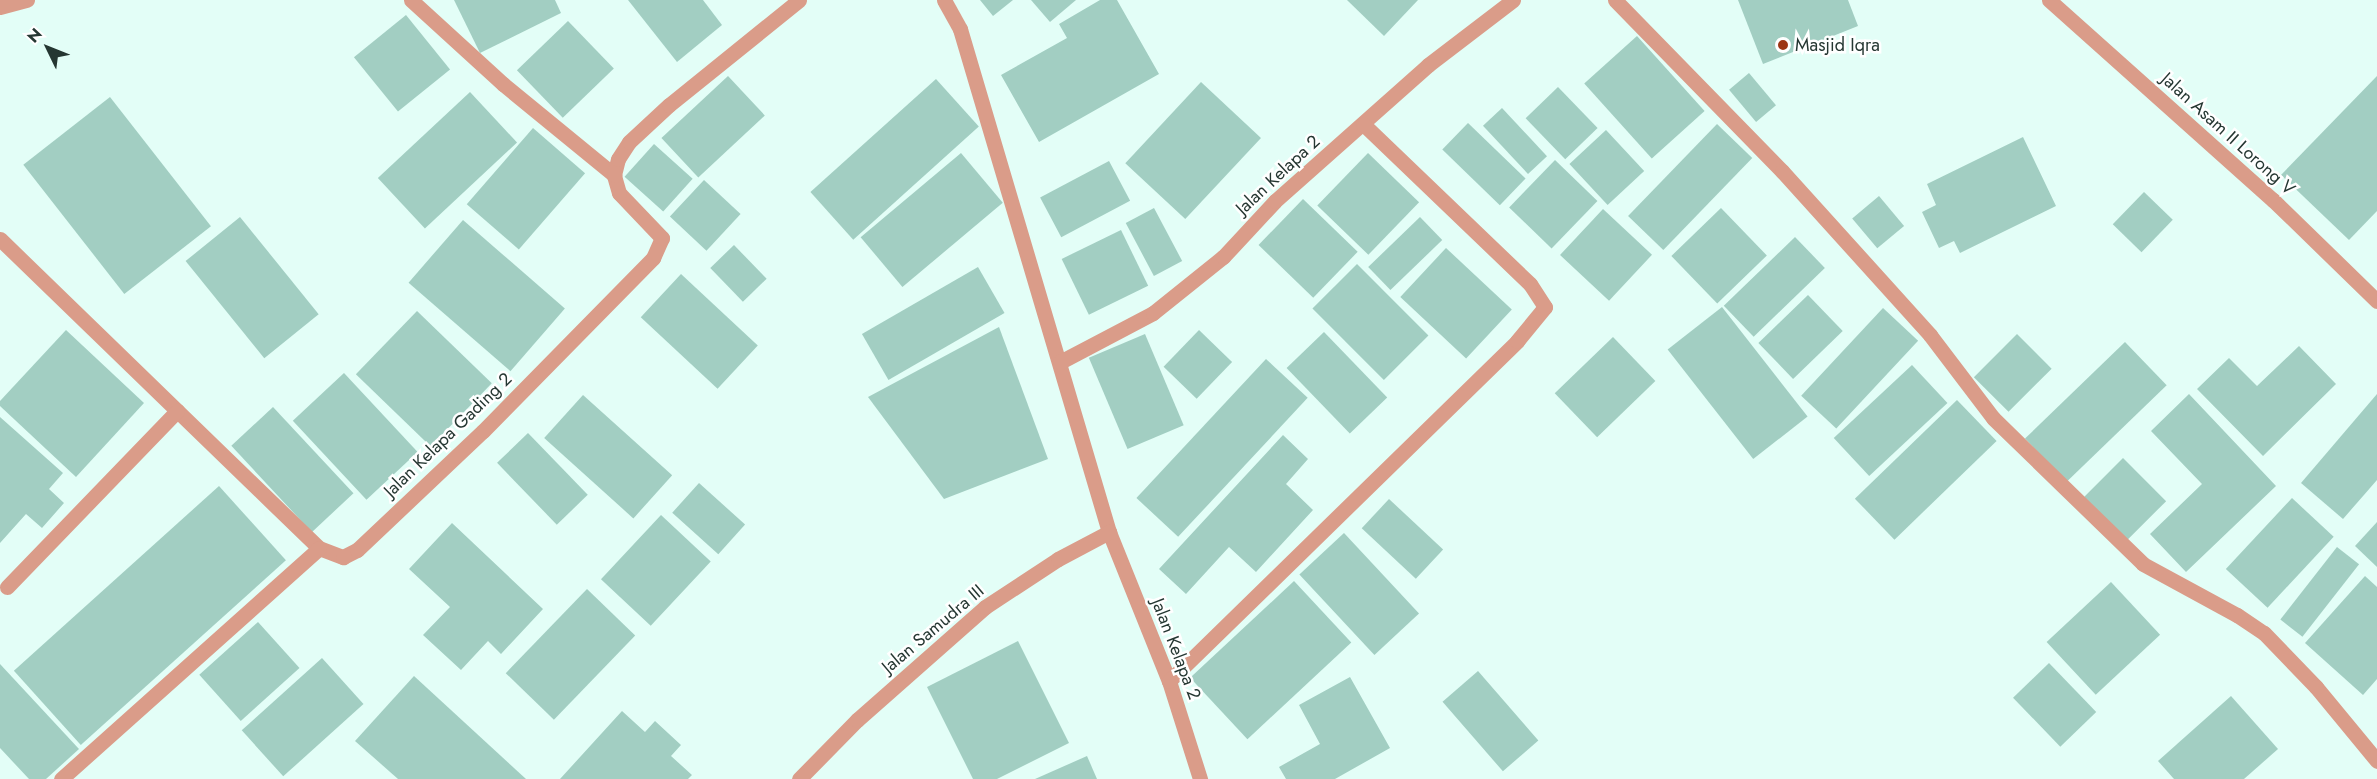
<!DOCTYPE html>
<style>
body{margin:0}
#map{position:relative;width:2377px;height:779px;overflow:hidden;background:#e3fef7;font-family:Jost,sans-serif}
div>[style]{position:absolute}
.building>*{inset:0;background:#a2cec2;transform-origin:0 0}
.street>*{height:15px;margin:-7.5px;padding:0 7.5px;transform-origin:7.5px;border-radius:7.5px;background:#da9c89}
.dots>*{width:16px;height:16px;translate:-50% -50%;box-sizing:border-box;border:3px solid #fff;border-radius:50%}
span{translate:-50% -50%;white-space:nowrap;text-align:center;line-height:1.15;-webkit-text-stroke:5px #fff;paint-order:stroke}
.poi-label{font-size:18px;color:#253732}
.left{translate:0 -50%;text-align:left}
.street-label{font-size:18px;color:#253732}
.north{position:absolute;left:18px;top:18px;width:60px;height:60px;-webkit-text-stroke:4px #fff;paint-order:stroke;rotate:313deg;font-size:16px;font-weight:700;line-height:24px;text-align:center;color:#253732}
.north::after{content:'';display:block;margin:auto;width:21px;height:27px;background:#253732;clip-path:polygon(50% 0,100% 100%,50% 72%,0 100%)}
</style>
<div id="map">
<div class="building">
<div style="clip-path:polygon(454px 0,555px 0,561px 13px,480px 53px)"></div>
<div style="clip-path:polygon(628px 0,703px 0,722px 25px,677px 62px)"></div>
<div style="clip-path:polygon(980px 0,1013px 0,993px 16px)"></div>
<div style="clip-path:polygon(1031px 0,1076px 0,1050px 22px)"></div>
<div style="clip-path:polygon(1100px 0,1117px 0,1159px 74px,1039px 142px,1001px 75px,1067px 38px,1059px 24px)"></div>
<div style="clip-path:polygon(1347px 0,1418px 0,1384px 36px)"></div>
<div style="clip-path:polygon(1738px 0,1848px 0,1858px 26px,1763px 64px)"></div>
<div style="left:406px;top:15px;width:70px;height:67px;rotate:51deg"></div>
<div style="left:568px;top:21px;width:66px;height:71px;rotate:46deg"></div>
<div style="left:1637px;top:36px;width:101px;height:71px;rotate:48deg"></div>
<div style="left:1749px;top:73px;width:42px;height:26px;rotate:50deg"></div>
<div style="left:728px;top:76px;width:54px;height:91px;rotate:47deg"></div>
<div style="clip-path:polygon(2377px 76px,2377px 211px,2349px 240px,2281px 175px)"></div>
<div style="left:936px;top:79px;width:64px;height:169px;rotate:48deg"></div>
<div style="left:1201px;top:82px;width:82px;height:111px;rotate:43deg"></div>
<div style="left:1558px;top:87px;width:57px;height:45px;rotate:46deg"></div>
<div style="left:470px;top:92px;width:69px;height:126px;rotate:47deg"></div>
<div style="left:110px;top:97px;width:164px;height:110px;rotate:52deg"></div>
<div style="left:1502px;top:108px;width:66px;height:26px;rotate:47deg"></div>
<div style="left:1468px;top:123px;width:80px;height:37px;rotate:44deg"></div>
<div style="left:1717px;top:124px;width:49px;height:128px;rotate:44deg"></div>
<div style="left:533px;top:128px;width:69px;height:101px;rotate:41deg"></div>
<div style="left:1606px;top:130px;width:56px;height:50px;rotate:47deg"></div>
<div style="clip-path:polygon(2023px 137px,2056px 206px,1960px 253px,1954px 241px,1939px 248px,1922px 212px,1936px 205px,1927px 184px)"></div>
<div style="left:654px;top:144px;width:52px;height:44px;rotate:42deg"></div>
<div style="left:961px;top:153px;width:65px;height:131px;rotate:50deg"></div>
<div style="left:1368px;top:153px;width:71px;height:73px;rotate:44deg"></div>
<div style="left:1555px;top:160px;width:59px;height:66px;rotate:44deg"></div>
<div style="left:1109px;top:161px;width:45px;height:78px;rotate:62deg"></div>
<div style="left:704px;top:180px;width:50px;height:50px;rotate:43deg"></div>
<div style="left:2144px;top:192px;width:40px;height:45px;rotate:44deg"></div>
<div style="left:1879px;top:196px;width:39px;height:35px;rotate:50deg"></div>
<div style="left:1303px;top:199px;width:76px;height:64px;rotate:44deg"></div>
<div style="left:1154px;top:208px;width:60px;height:32px;rotate:62deg"></div>
<div style="left:1721px;top:208px;width:66px;height:69px;rotate:46deg"></div>
<div style="left:1603px;top:209px;width:67px;height:63px;rotate:43deg"></div>
<div style="left:240px;top:217px;width:125px;height:70px;rotate:51deg"></div>
<div style="left:1420px;top:217px;width:32px;height:72px;rotate:46deg"></div>
<div style="left:463px;top:220px;width:135px;height:83px;rotate:41deg"></div>
<div style="left:1121px;top:230px;width:62px;height:66px;rotate:64deg"></div>
<div style="left:1795px;top:237px;width:43px;height:99px;rotate:46deg"></div>
<div style="left:734px;top:245px;width:47px;height:33px;rotate:46deg"></div>
<div style="left:1446px;top:248px;width:90px;height:67px;rotate:43deg"></div>
<div style="left:1357px;top:264px;width:101px;height:63px;rotate:45deg"></div>
<div style="left:978px;top:267px;width:53px;height:134px;rotate:60deg"></div>
<div style="left:681px;top:274px;width:105px;height:59px;rotate:43deg"></div>
<div style="left:1808px;top:295px;width:50px;height:69px;rotate:46deg"></div>
<div style="left:1722px;top:307px;width:139px;height:69px;rotate:52deg"></div>
<div style="left:1883px;top:308px;width:48px;height:120px;rotate:43deg"></div>
<div style="left:417px;top:311px;width:104px;height:88px;rotate:44deg"></div>
<div style="clip-path:polygon(999px 327px,1048px 459px,944px 499px,868px 397px)"></div>
<div style="clip-path:polygon(66px 330px,144px 403px,76px 477px,0 406px,0 401px)"></div>
<div style="left:1199px;top:330px;width:46px;height:51px;rotate:44deg"></div>
<div style="left:1324px;top:332px;width:91px;height:52px;rotate:46deg"></div>
<div style="left:1145px;top:334px;width:99px;height:61px;rotate:67deg"></div>
<div style="left:2017px;top:334px;width:49px;height:61px;rotate:45deg"></div>
<div style="left:1613px;top:337px;width:61px;height:81px;rotate:46deg"></div>
<div style="left:2125px;top:342px;width:60px;height:139px;rotate:46deg"></div>
<div style="clip-path:polygon(2299px 346px,2336px 384px,2263px 456px,2197px 389px,2229px 358px,2257px 386px)"></div>
<div style="left:1266px;top:359px;width:57px;height:190px;rotate:43deg"></div>
<div style="left:1912px;top:365px;width:52px;height:107px;rotate:47deg"></div>
<div style="left:344px;top:373px;width:108px;height:70px;rotate:47deg"></div>
<div style="clip-path:polygon(2189px 394px,2276px 486px,2186px 572px,2150px 534px,2202px 484px,2151px 431px)"></div>
<div style="clip-path:polygon(2377px 394px,2377px 480px,2343px 519px,2301px 483px)"></div>
<div style="left:583px;top:395px;width:120px;height:58px;rotate:42deg"></div>
<div style="left:1957px;top:400px;width:57px;height:142px;rotate:46deg"></div>
<div style="left:273px;top:407px;width:118px;height:57px;rotate:47deg"></div>
<div style="clip-path:polygon(0 417px,63px 473px,49px 489px,64px 503px,42px 528px,26px 514px,0 543px)"></div>
<div style="left:528px;top:433px;width:86px;height:43px;rotate:46deg"></div>
<div style="clip-path:polygon(1283px 435px,1308px 459px,1286px 484px,1313px 510px,1256px 572px,1229px 547px,1186px 594px,1159px 569px)"></div>
<div style="left:2123px;top:458px;width:61px;height:55px;rotate:45deg"></div>
<div style="left:699px;top:483px;width:62px;height:40px;rotate:42deg"></div>
<div style="left:219px;top:486px;width:100px;height:276px;rotate:48deg"></div>
<div style="left:2292px;top:498px;width:57px;height:97px;rotate:43deg"></div>
<div style="left:1389px;top:499px;width:74px;height:40px;rotate:43deg"></div>
<div style="left:661px;top:515px;width:68px;height:88px;rotate:43deg"></div>
<div style="clip-path:polygon(2377px 522px,2377px 567px,2355px 546px)"></div>
<div style="clip-path:polygon(452px 523px,543px 609px,501px 654px,488px 641px,461px 670px,423px 635px,450px 607px,409px 569px)"></div>
<div style="left:1344px;top:533px;width:110px;height:61px;rotate:47deg"></div>
<div style="left:2337px;top:547px;width:28px;height:92px;rotate:38deg"></div>
<div style="clip-path:polygon(2365px 576px,2377px 587px,2377px 679px,2363px 695px,2305px 643px)"></div>
<div style="left:1294px;top:581px;width:84px;height:142px;rotate:47deg"></div>
<div style="left:2111px;top:582px;width:72px;height:88px;rotate:47deg"></div>
<div style="left:587px;top:589px;width:67px;height:117px;rotate:44deg"></div>
<div style="left:258px;top:622px;width:62px;height:79px;rotate:48deg"></div>
<div style="clip-path:polygon(1018px 641px,1069px 743px,997px 779px,973px 779px,927px 687px)"></div>
<div style="left:322px;top:658px;width:62px;height:108px;rotate:48deg"></div>
<div style="left:2049px;top:663px;width:68px;height:50px;rotate:46deg"></div>
<div style="clip-path:polygon(0 664px,79px 749px,46px 779px,29px 779px,0 748px)"></div>
<div style="left:1478px;top:671px;width:92px;height:47px;rotate:49deg"></div>
<div style="clip-path:polygon(414px 676px,526px 779px,398px 779px,355px 741px)"></div>
<div style="clip-path:polygon(1350px 677px,1390px 748px,1335px 779px,1286px 779px,1279px 767px,1320px 744px,1299px 705px)"></div>
<div style="clip-path:polygon(2231px 696px,2278px 749px,2244px 779px,2174px 779px,2158px 761px)"></div>
<div style="clip-path:polygon(622px 711px,645px 732px,655px 721px,681px 745px,671px 756px,692px 775px,688px 779px,560px 779px)"></div>
<div style="clip-path:polygon(1087px 756px,1097px 779px,1035px 779px)"></div>
</div>
<div class="street">
<div style="left:411px;top:0;width:125px;rotate:42.4deg"></div>
<div style="left:503px;top:84px;width:144px;rotate:39.3deg"></div>
<div style="left:944px;top:0;width:33px;rotate:61deg"></div>
<div style="left:960px;top:29px;width:525px;rotate:73.5deg"></div>
<div style="left:1109px;top:532px;width:161px;rotate:68.1deg"></div>
<div style="left:1169px;top:681px;width:103px;rotate:72.4deg"></div>
<div style="left:1615px;top:0;width:239px;rotate:45.7deg"></div>
<div style="left:1782px;top:171px;width:221px;rotate:47.9deg"></div>
<div style="left:1930px;top:335px;width:104px;rotate:52.8deg"></div>
<div style="left:1993px;top:418px;width:209px;rotate:44.2deg"></div>
<div style="left:2143px;top:564px;width:107px;rotate:28.5deg"></div>
<div style="left:2237px;top:615px;width:32px;rotate:34deg"></div>
<div style="left:2264px;top:633px;width:75px;rotate:46.1deg"></div>
<div style="left:2316px;top:687px;width:96px;rotate:50.5deg"></div>
<div style="left:2049px;top:0;width:300px;rotate:41.8deg"></div>
<div style="left:2273px;top:200px;width:145px;rotate:44.2deg"></div>
<div style="left:0;top:7px;width:28px;rotate:-15deg"></div>
<div style="left:0;top:239px;width:444px;rotate:44.1deg"></div>
<div style="left:319px;top:548px;width:26px;rotate:21deg"></div>
<div style="left:343px;top:557px;width:16px;rotate:-27deg"></div>
<div style="left:357px;top:550px;width:173px;rotate:-43.4deg"></div>
<div style="left:483px;top:431px;width:243px;rotate:-45.5deg"></div>
<div style="left:653px;top:258px;width:22px;rotate:-66deg"></div>
<div style="left:662px;top:238px;width:62px;rotate:-133.7deg"></div>
<div style="left:619px;top:193px;width:19px;rotate:-106deg"></div>
<div style="left:614px;top:175px;width:16px;rotate:-76deg"></div>
<div style="left:618px;top:159px;width:20px;rotate:-57deg"></div>
<div style="left:629px;top:142px;width:54px;rotate:-42.8deg"></div>
<div style="left:669px;top:105px;width:167px;rotate:-38.9deg"></div>
<div style="left:1060px;top:362px;width:105px;rotate:-27.8deg"></div>
<div style="left:1153px;top:313px;width:90px;rotate:-38.7deg"></div>
<div style="left:1223px;top:257px;width:76px;rotate:-47.1deg"></div>
<div style="left:1275px;top:201px;width:205px;rotate:-41.6deg"></div>
<div style="left:1428px;top:65px;width:107px;rotate:-37.4deg"></div>
<div style="left:7px;top:587px;width:245px;rotate:-46deg"></div>
<div style="left:1169px;top:681px;width:487px;rotate:-44.3deg"></div>
<div style="left:1517px;top:341px;width:44px;rotate:-50.5deg"></div>
<div style="left:1545px;top:307px;width:27px;rotate:-123deg"></div>
<div style="left:1530px;top:284px;width:231px;rotate:-136.2deg"></div>
<div style="left:61px;top:779px;width:346px;rotate:-41.8deg"></div>
<div style="left:799px;top:779px;width:83px;rotate:-45.5deg"></div>
<div style="left:857px;top:720px;width:171px;rotate:-41.4deg"></div>
<div style="left:985px;top:607px;width:87px;rotate:-33.3deg"></div>
<div style="left:1058px;top:559px;width:58px;rotate:-27.9deg"></div>
</div>
<div class="dots">
<div style="left:1783px;top:45px;background:#9c3513"></div>
</div>
<div class="poi-label">
<span class="left" style="left:1795px;top:45px">Masjid Iqra</span>
</div>
<div class="street-label">
<span style="left:2228px;top:134px;rotate:42deg">Jalan Asam II Lorong V</span>
<span style="left:1278px;top:175px;rotate:-43deg">Jalan Kelapa 2</span>
<span style="left:448px;top:435px;rotate:-44deg">Jalan Kelapa Gading 2</span>
<span style="left:933px;top:629px;rotate:-40deg">Jalan Samudra III</span>
<span style="left:1176px;top:649px;rotate:69deg">Jalan Kelapa 2</span>
</div>
<div class="north">N</div>
</div>
